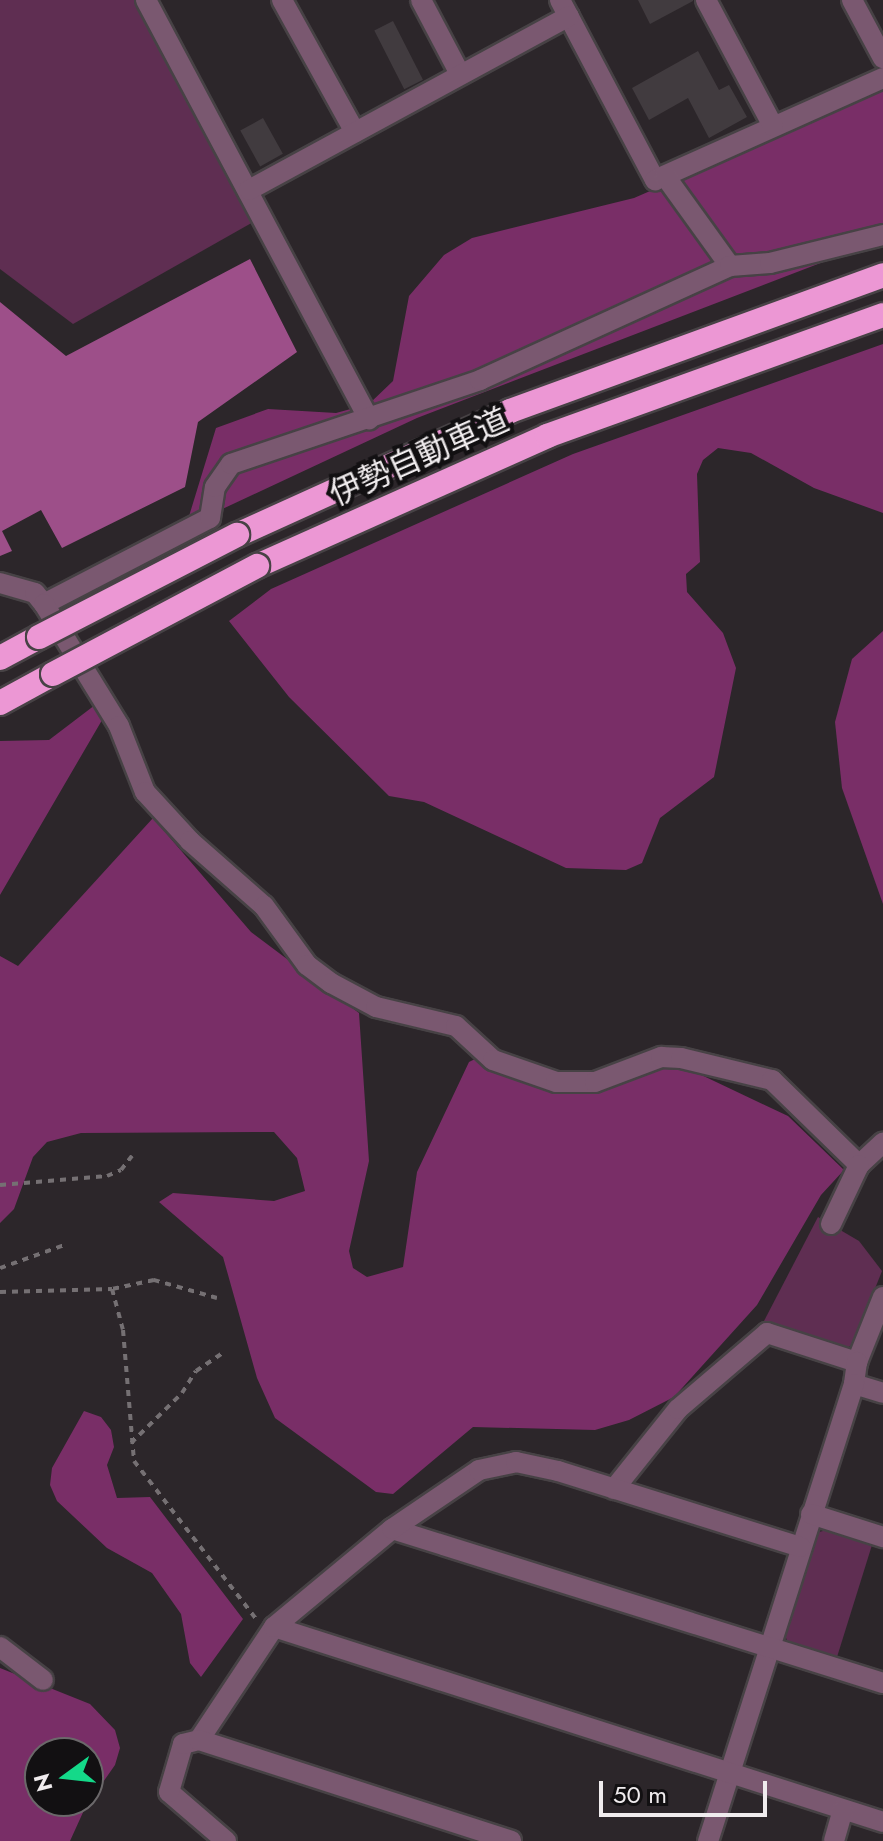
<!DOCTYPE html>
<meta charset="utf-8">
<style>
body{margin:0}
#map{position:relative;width:883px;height:1841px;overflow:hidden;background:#2c262a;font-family:Jost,"Noto Sans JP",sans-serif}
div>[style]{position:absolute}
.green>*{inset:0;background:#5f2e52}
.forest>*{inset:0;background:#792e67}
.water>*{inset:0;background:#9d4f89}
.building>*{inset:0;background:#413b3f;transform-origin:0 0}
.path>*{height:4px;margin-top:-2px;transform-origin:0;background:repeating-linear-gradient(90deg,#757073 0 6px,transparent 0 12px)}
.roads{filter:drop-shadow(2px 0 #474245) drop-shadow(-2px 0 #474245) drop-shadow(0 2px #474245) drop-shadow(0 -2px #474245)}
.minor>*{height:20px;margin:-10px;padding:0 10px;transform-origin:10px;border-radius:10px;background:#7a5870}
.highway>*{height:24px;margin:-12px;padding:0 12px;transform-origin:12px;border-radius:12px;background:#ec97d4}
.bridges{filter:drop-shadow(2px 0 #474245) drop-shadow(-2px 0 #474245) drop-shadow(0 2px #474245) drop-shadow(0 -2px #474245)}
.highway-bridge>*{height:24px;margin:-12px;padding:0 12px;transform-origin:12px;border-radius:12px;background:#ec97d4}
span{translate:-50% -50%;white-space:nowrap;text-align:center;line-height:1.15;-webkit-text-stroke:8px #121012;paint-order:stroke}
.street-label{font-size:32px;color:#f0ecee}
.north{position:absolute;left:24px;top:1737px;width:80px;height:80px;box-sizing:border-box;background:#121012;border:2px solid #6b686a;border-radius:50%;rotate:255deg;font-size:22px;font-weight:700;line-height:32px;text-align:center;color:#f0ecee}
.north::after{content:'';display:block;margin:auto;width:28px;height:36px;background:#14d989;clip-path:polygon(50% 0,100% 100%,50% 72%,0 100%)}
.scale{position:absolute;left:599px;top:1781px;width:168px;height:36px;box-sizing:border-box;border:4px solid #f0ecee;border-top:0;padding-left:10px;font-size:24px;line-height:28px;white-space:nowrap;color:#f0ecee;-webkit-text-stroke:6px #121012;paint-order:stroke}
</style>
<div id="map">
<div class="green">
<div style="clip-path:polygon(0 0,134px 0,255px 221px,73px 324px,0 269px)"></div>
<div style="clip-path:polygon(818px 1217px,859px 1241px,882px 1271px,853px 1344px,847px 1348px,764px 1321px)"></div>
<div style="clip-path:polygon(827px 1530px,872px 1545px,837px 1657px,788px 1642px,784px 1634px,815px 1533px)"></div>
</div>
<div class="forest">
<div style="clip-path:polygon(883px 90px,883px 239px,417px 418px,186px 526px,216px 428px,268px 409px,336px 413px,369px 404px,393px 381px,409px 296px,444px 255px,472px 238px,634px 198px)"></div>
<div style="clip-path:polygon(883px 344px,883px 513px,814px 488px,751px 453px,718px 448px,703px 460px,697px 474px,700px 562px,686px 574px,687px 592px,723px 633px,736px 668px,714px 777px,660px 818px,642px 863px,626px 870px,566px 868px,424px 802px,389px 796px,289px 697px,229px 621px,271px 589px,573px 454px)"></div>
<div style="clip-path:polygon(883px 631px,883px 904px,842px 788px,835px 722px,852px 659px)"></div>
<div style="clip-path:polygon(95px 705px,105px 715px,0 895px,0 741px,49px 740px)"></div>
<div style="clip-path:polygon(153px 818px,251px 932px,359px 1013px,369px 1161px,349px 1251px,353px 1268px,367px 1277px,403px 1267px,417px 1172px,469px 1062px,477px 1058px,577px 1090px,627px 1081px,658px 1067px,693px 1071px,788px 1116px,844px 1170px,821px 1195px,757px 1305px,674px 1397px,629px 1420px,595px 1430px,473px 1427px,393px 1494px,376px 1492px,275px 1418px,257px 1378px,223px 1257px,159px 1202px,173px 1193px,274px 1201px,305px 1191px,297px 1158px,274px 1132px,81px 1133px,47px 1142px,33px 1157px,14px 1209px,0 1223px,0 956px,18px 966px)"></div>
<div style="clip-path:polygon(84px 1411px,101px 1417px,111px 1430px,114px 1447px,107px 1465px,117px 1498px,150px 1497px,243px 1619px,201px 1677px,190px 1663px,181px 1614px,152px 1573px,107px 1548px,57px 1501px,50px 1485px,52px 1468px)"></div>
<div style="clip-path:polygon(evenodd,0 1668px,90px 1704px,115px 1730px,120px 1748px,115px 1765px,85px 1808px,70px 1841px,0 1841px,0 1668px,40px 1753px,88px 1753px,88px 1801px,40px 1801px,40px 1753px)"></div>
</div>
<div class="water">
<div style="clip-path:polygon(250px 259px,297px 352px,198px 422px,185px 487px,62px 548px,41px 510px,2px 531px,12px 551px,0 556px,0 302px,66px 356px)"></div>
</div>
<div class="building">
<div style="clip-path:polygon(638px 0,693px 0,693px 1px,650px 24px)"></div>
<div style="left:393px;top:21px;width:66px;height:21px;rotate:63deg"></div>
<div style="clip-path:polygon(698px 51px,719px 90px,729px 85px,747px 117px,709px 138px,688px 98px,649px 120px,632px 88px)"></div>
<div style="left:263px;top:118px;width:41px;height:26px;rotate:61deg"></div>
</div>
<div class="path">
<div style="left:0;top:1185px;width:107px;rotate:-4.8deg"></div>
<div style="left:107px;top:1176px;width:15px;rotate:-23deg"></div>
<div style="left:121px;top:1170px;width:18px;rotate:-52deg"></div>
<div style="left:0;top:1268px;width:71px;rotate:-19.7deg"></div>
<div style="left:0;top:1292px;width:112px;rotate:-1.5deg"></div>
<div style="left:217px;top:1298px;width:66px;rotate:-164.1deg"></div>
<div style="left:154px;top:1280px;width:43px;rotate:167.9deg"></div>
<div style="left:112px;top:1289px;width:42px;rotate:75deg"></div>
<div style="left:123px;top:1330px;width:131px;rotate:85.2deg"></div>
<div style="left:134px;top:1461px;width:201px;rotate:52.3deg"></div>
<div style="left:131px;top:1443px;width:71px;rotate:-44.4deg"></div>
<div style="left:182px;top:1393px;width:26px;rotate:-58deg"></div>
<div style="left:196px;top:1371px;width:34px;rotate:-34deg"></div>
</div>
<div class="roads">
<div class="minor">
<div style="left:146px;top:0;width:475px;rotate:62deg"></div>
<div style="left:282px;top:0;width:151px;rotate:61.1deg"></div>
<div style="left:421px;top:0;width:84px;rotate:62.2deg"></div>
<div style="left:560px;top:0;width:204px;rotate:62.2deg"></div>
<div style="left:655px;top:180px;width:250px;rotate:-24.1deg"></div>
<div style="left:706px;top:0;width:143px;rotate:62deg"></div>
<div style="left:852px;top:0;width:66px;rotate:61.9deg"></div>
<div style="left:665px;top:176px;width:111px;rotate:54.2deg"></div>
<div style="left:249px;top:190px;width:364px;rotate:-28.5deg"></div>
<div style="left:0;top:583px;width:36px;rotate:16deg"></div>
<div style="left:35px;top:593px;width:14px;rotate:51deg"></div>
<div style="left:44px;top:604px;width:187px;rotate:-27.4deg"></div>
<div style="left:210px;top:518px;width:31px;rotate:-81deg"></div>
<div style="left:215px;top:487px;width:28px;rotate:-55deg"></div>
<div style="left:231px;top:464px;width:263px;rotate:-18.6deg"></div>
<div style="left:480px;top:380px;width:275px;rotate:-24.5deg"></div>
<div style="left:730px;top:266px;width:40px;rotate:-4.3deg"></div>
<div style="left:770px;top:263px;width:116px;rotate:-13.9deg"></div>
<div style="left:44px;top:604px;width:143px;rotate:58.4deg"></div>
<div style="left:119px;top:726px;width:71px;rotate:68.5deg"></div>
<div style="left:145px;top:792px;width:67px;rotate:47.4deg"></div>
<div style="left:190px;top:841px;width:98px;rotate:41.3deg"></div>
<div style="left:264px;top:906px;width:73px;rotate:53.9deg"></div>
<div style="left:307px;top:965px;width:30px;rotate:37deg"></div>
<div style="left:331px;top:983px;width:51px;rotate:28.1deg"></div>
<div style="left:376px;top:1007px;width:82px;rotate:13.4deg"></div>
<div style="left:456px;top:1026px;width:50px;rotate:42.6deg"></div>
<div style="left:493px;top:1060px;width:67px;rotate:19.2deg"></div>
<div style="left:556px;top:1082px;width:39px"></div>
<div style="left:595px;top:1082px;width:71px;rotate:-20.7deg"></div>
<div style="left:661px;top:1057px;width:20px;rotate:3deg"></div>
<div style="left:681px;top:1058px;width:94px;rotate:13.6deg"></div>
<div style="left:772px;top:1080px;width:122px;rotate:44.3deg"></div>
<div style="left:859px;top:1165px;width:33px;rotate:-43deg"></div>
<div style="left:831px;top:1224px;width:65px;rotate:-64.6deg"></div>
<div style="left:857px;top:1362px;width:70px;rotate:-68.2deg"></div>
<div style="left:854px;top:1384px;width:30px;rotate:17deg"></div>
<div style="left:614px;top:1489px;width:102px;rotate:-51.3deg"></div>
<div style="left:678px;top:1409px;width:117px;rotate:-40.5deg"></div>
<div style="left:767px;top:1333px;width:95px;rotate:17.9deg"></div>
<div style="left:857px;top:1362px;width:22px;rotate:98deg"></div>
<div style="left:854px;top:1384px;width:480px;rotate:107.7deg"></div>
<div style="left:811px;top:1514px;width:76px;rotate:17.7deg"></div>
<div style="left:392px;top:1529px;width:515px;rotate:17.41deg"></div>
<div style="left:274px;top:1627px;width:639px;rotate:17.75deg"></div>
<div style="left:0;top:1647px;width:54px;rotate:37.5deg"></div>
<div style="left:199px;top:1740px;width:136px;rotate:-56.4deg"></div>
<div style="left:274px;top:1627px;width:153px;rotate:-39.7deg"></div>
<div style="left:392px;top:1529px;width:105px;rotate:-34.1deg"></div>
<div style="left:479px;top:1470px;width:38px;rotate:-12deg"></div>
<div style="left:516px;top:1462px;width:43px;rotate:12.1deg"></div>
<div style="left:558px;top:1471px;width:254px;rotate:17.4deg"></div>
<div style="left:226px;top:1841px;width:75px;rotate:-139.3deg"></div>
<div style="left:169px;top:1792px;width:50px;rotate:-73.7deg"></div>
<div style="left:183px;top:1744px;width:16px;rotate:-14deg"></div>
<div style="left:199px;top:1740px;width:328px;rotate:17.9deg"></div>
<div style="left:834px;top:1841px;width:32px;rotate:-74deg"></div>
</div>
<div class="highway">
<div style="left:237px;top:535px;width:300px;rotate:-24.4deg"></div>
<div style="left:510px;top:411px;width:397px;rotate:-20deg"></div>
<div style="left:257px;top:566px;width:318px;rotate:-24.1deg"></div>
<div style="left:547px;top:436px;width:357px;rotate:-19.8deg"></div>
<div style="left:0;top:658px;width:44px;rotate:-28.3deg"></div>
<div style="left:0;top:703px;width:60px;rotate:-28.7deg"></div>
</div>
</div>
<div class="bridges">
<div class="highway-bridge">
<div style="left:39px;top:637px;width:223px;rotate:-27.3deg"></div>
<div style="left:53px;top:674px;width:231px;rotate:-27.9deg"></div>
</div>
</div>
<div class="street-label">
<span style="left:419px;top:457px;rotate:-24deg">伊勢自動車道</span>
</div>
<div class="north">N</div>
<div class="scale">50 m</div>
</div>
